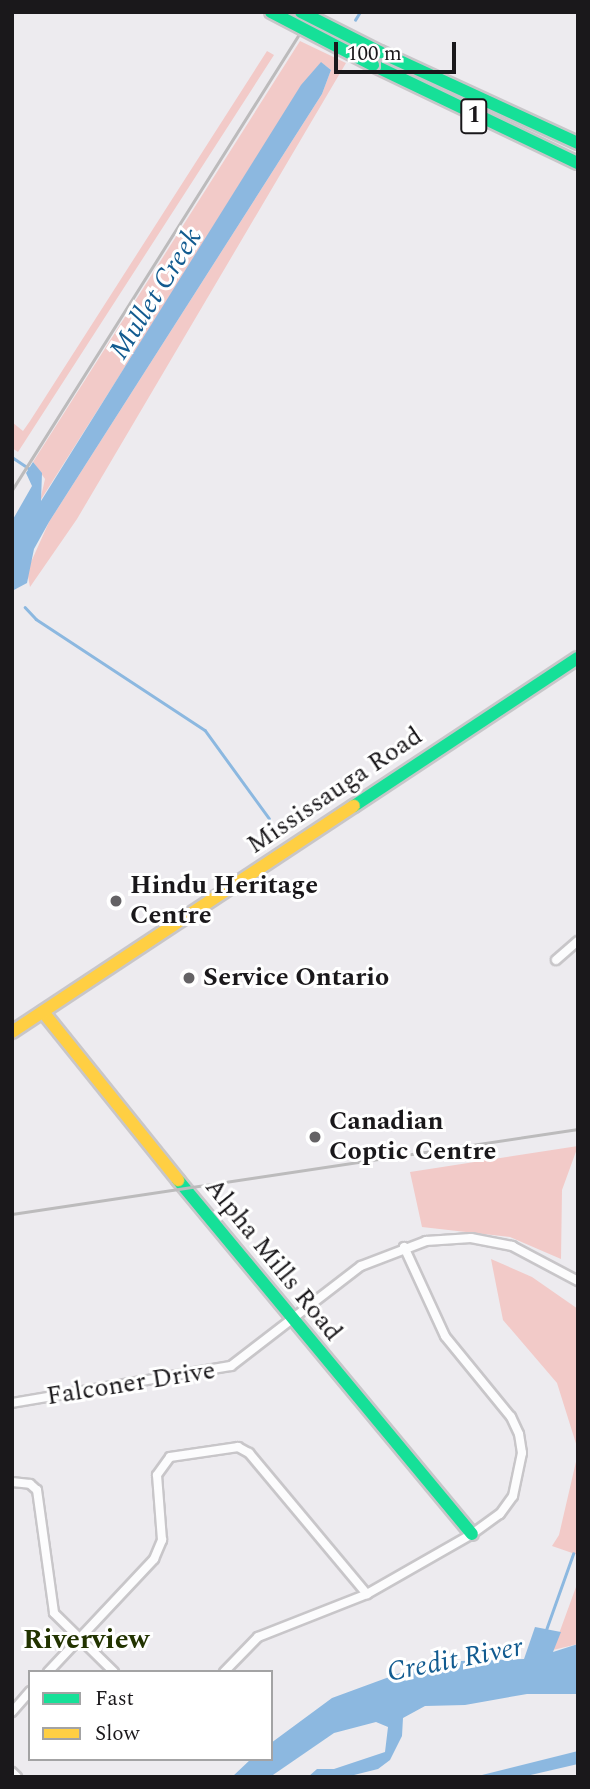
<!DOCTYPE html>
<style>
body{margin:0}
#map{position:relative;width:590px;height:1789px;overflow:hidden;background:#edebef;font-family:Spectral,serif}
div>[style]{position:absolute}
.green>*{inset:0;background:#f2cac8}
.water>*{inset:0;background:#8cb8e0}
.stream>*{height:2.5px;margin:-1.25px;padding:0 1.25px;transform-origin:1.25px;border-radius:1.25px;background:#8cb8e0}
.roads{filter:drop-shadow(2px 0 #c8c6c9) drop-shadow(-2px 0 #c8c6c9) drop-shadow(0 2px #c8c6c9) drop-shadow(0 -2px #c8c6c9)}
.street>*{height:8px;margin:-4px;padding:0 4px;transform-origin:4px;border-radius:4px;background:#fcfcfd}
.fast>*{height:12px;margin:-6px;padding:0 6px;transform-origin:6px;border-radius:6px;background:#16e098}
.slow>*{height:12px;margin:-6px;padding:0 6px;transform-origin:6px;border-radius:6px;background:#ffcf43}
.rail>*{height:2.5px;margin:-1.25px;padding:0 1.25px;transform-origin:1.25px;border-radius:1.25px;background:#bcbbbc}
.bridges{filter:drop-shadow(2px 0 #c8c6c9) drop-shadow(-2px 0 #c8c6c9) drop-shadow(0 2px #c8c6c9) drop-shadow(0 -2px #c8c6c9)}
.fast-bridge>*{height:12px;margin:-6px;padding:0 6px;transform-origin:6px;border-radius:6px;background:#16e098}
.dots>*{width:19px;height:19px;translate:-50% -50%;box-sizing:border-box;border:4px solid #fff;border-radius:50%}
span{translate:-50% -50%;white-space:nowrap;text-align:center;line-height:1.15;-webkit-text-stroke:6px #fff;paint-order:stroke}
.shield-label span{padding:2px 5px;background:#fff;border:2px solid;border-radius:5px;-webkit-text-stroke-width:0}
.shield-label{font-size:24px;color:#1a181b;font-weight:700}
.street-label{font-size:26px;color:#1a181b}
.poi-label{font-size:26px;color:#1a181b;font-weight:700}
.left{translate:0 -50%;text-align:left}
.water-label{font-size:28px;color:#125b90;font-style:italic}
.neighbourhood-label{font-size:28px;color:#230;font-weight:700}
.frame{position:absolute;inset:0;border:14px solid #1a181b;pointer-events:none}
.legend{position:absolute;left:28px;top:1670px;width:245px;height:91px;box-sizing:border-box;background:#fff;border:2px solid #a3a3a4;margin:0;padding:9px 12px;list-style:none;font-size:21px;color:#1a181b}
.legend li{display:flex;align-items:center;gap:14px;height:35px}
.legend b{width:35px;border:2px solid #a3a3a4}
.scale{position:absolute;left:334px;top:42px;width:122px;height:32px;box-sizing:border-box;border:4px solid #1a181b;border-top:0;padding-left:9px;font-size:21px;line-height:24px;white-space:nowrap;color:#1a181b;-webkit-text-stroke:5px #fff;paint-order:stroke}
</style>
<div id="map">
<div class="green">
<div style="clip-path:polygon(300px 41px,346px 63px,77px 519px,30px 587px,27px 571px,49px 522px,322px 94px,331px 70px,326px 66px,321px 63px,310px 75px,40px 501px,45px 479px,33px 462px)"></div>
<div style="clip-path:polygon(267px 51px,274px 55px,18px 452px,12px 448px,12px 422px,23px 431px,30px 421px)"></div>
<div style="clip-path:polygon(578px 1146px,562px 1190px,561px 1259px,510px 1237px,422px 1227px,410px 1172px)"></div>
<div style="clip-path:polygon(491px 1259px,532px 1277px,578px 1309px,578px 1450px,557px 1383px,503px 1320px)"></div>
<div style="clip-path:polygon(578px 1453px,578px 1555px,552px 1546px,559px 1535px)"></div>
<div style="clip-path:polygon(578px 1572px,578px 1644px,553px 1650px,576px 1587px)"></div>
</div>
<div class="water">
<div style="clip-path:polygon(321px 62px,331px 70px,322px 94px,49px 522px,34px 549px,27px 583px,12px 591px,12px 521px,32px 486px,26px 473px,33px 462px,42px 473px,41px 501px,301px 85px)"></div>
<div style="clip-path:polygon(535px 1627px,561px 1632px,553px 1652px,578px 1644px,578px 1694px,527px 1694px,465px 1705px,425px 1706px,403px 1718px,402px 1736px,390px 1760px,378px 1769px,346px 1777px,308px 1777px,317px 1769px,334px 1769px,385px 1752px,388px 1727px,376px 1722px,334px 1733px,270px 1777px,232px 1777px,251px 1759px,271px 1759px,271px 1743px,332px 1698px,430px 1662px,524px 1659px)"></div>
<div style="clip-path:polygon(578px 1751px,578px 1764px,522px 1777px,474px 1777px)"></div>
</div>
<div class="stream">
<div style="left:355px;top:20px;width:9px;rotate:-58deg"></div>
<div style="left:12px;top:457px;width:23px;rotate:34deg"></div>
<div style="left:25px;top:607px;width:16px;rotate:47deg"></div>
<div style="left:36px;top:619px;width:202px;rotate:33.3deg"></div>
<div style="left:205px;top:730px;width:109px;rotate:54deg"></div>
<div style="left:546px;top:1630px;width:81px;rotate:-70.4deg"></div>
</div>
<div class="roads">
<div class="street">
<div style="left:556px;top:960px;width:29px;rotate:-41deg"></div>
<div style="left:12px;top:1403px;width:222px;rotate:-9.6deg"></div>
<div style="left:231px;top:1366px;width:164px;rotate:-37.6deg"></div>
<div style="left:361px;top:1266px;width:70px;rotate:-21deg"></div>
<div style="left:426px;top:1241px;width:45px;rotate:-3.8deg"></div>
<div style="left:471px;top:1238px;width:42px;rotate:11deg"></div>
<div style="left:512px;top:1246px;width:75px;rotate:27.9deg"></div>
<div style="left:12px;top:1482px;width:18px;rotate:6deg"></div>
<div style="left:30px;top:1484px;width:9px;rotate:41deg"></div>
<div style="left:37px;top:1490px;width:124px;rotate:82.1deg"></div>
<div style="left:54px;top:1613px;width:84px;rotate:44.5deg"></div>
<div style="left:48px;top:1672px;width:155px;rotate:-46.8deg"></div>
<div style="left:154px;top:1559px;width:21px;rotate:-67deg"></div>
<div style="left:162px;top:1540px;width:65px;rotate:-94.4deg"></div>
<div style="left:157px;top:1475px;width:22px;rotate:-54deg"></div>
<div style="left:170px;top:1457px;width:69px;rotate:-8.4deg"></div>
<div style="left:238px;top:1447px;width:13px;rotate:29deg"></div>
<div style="left:249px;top:1453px;width:184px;rotate:50.1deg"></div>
<div style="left:224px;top:1672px;width:49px;rotate:-45.8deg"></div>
<div style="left:258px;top:1637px;width:117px;rotate:-21.5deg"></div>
<div style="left:367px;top:1594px;width:121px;rotate:-29.7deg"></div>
<div style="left:472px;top:1534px;width:34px;rotate:-36deg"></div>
<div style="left:500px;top:1514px;width:22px;rotate:-54deg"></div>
<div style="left:513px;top:1496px;width:44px;rotate:-78.2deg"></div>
<div style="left:522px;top:1453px;width:19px;rotate:-99deg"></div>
<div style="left:519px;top:1434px;width:19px;rotate:-115deg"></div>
<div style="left:511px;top:1417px;width:104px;rotate:-129.2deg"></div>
<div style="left:445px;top:1336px;width:98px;rotate:-114.7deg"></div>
<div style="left:12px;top:1712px;width:28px;rotate:-49deg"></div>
<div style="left:12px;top:1772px;width:7px;rotate:45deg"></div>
</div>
<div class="fast">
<div style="left:380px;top:52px;width:218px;rotate:24.7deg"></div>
<div style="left:373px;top:65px;width:227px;rotate:25.6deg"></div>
<div style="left:354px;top:806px;width:268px;rotate:-33.5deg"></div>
<div style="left:178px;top:1180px;width:460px;rotate:50.3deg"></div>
</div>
<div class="slow">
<div style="left:43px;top:1012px;width:216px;rotate:51.2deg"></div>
<div style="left:12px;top:1032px;width:410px;rotate:-33.5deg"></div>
</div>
</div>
<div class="rail">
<div style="left:12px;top:490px;width:565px;rotate:-57.8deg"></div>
<div style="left:12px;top:1214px;width:572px;rotate:-8.54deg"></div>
</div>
<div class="bridges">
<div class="fast-bridge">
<div style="left:271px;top:12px;width:115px;rotate:27.5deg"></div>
<div style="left:301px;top:12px;width:89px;rotate:26.9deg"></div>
</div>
</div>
<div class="dots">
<div style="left:116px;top:901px;background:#646265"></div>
<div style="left:189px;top:978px;background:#646265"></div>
<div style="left:315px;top:1137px;background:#646265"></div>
</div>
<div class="shield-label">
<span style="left:474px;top:116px">1</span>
</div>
<div class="street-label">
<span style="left:335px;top:791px;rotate:-34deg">Mississauga Road</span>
<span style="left:273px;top:1260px;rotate:51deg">Alpha Mills Road</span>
<span style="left:131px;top:1384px;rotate:-9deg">Falconer Drive</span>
</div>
<div class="poi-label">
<span class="left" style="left:130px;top:901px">Hindu Heritage<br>Centre</span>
<span class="left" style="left:203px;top:978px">Service Ontario</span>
<span class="left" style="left:329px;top:1137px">Canadian<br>Coptic Centre</span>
</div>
<div class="water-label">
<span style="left:156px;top:294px;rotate:-58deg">Mullet Creek</span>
<span style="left:455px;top:1660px;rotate:-11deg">Credit River</span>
</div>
<div class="neighbourhood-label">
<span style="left:86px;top:1640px">Riverview</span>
</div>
<div class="frame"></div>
<ul class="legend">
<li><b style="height:9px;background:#16e098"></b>Fast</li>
<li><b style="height:9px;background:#ffcf43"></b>Slow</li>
</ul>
<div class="scale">100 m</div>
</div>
